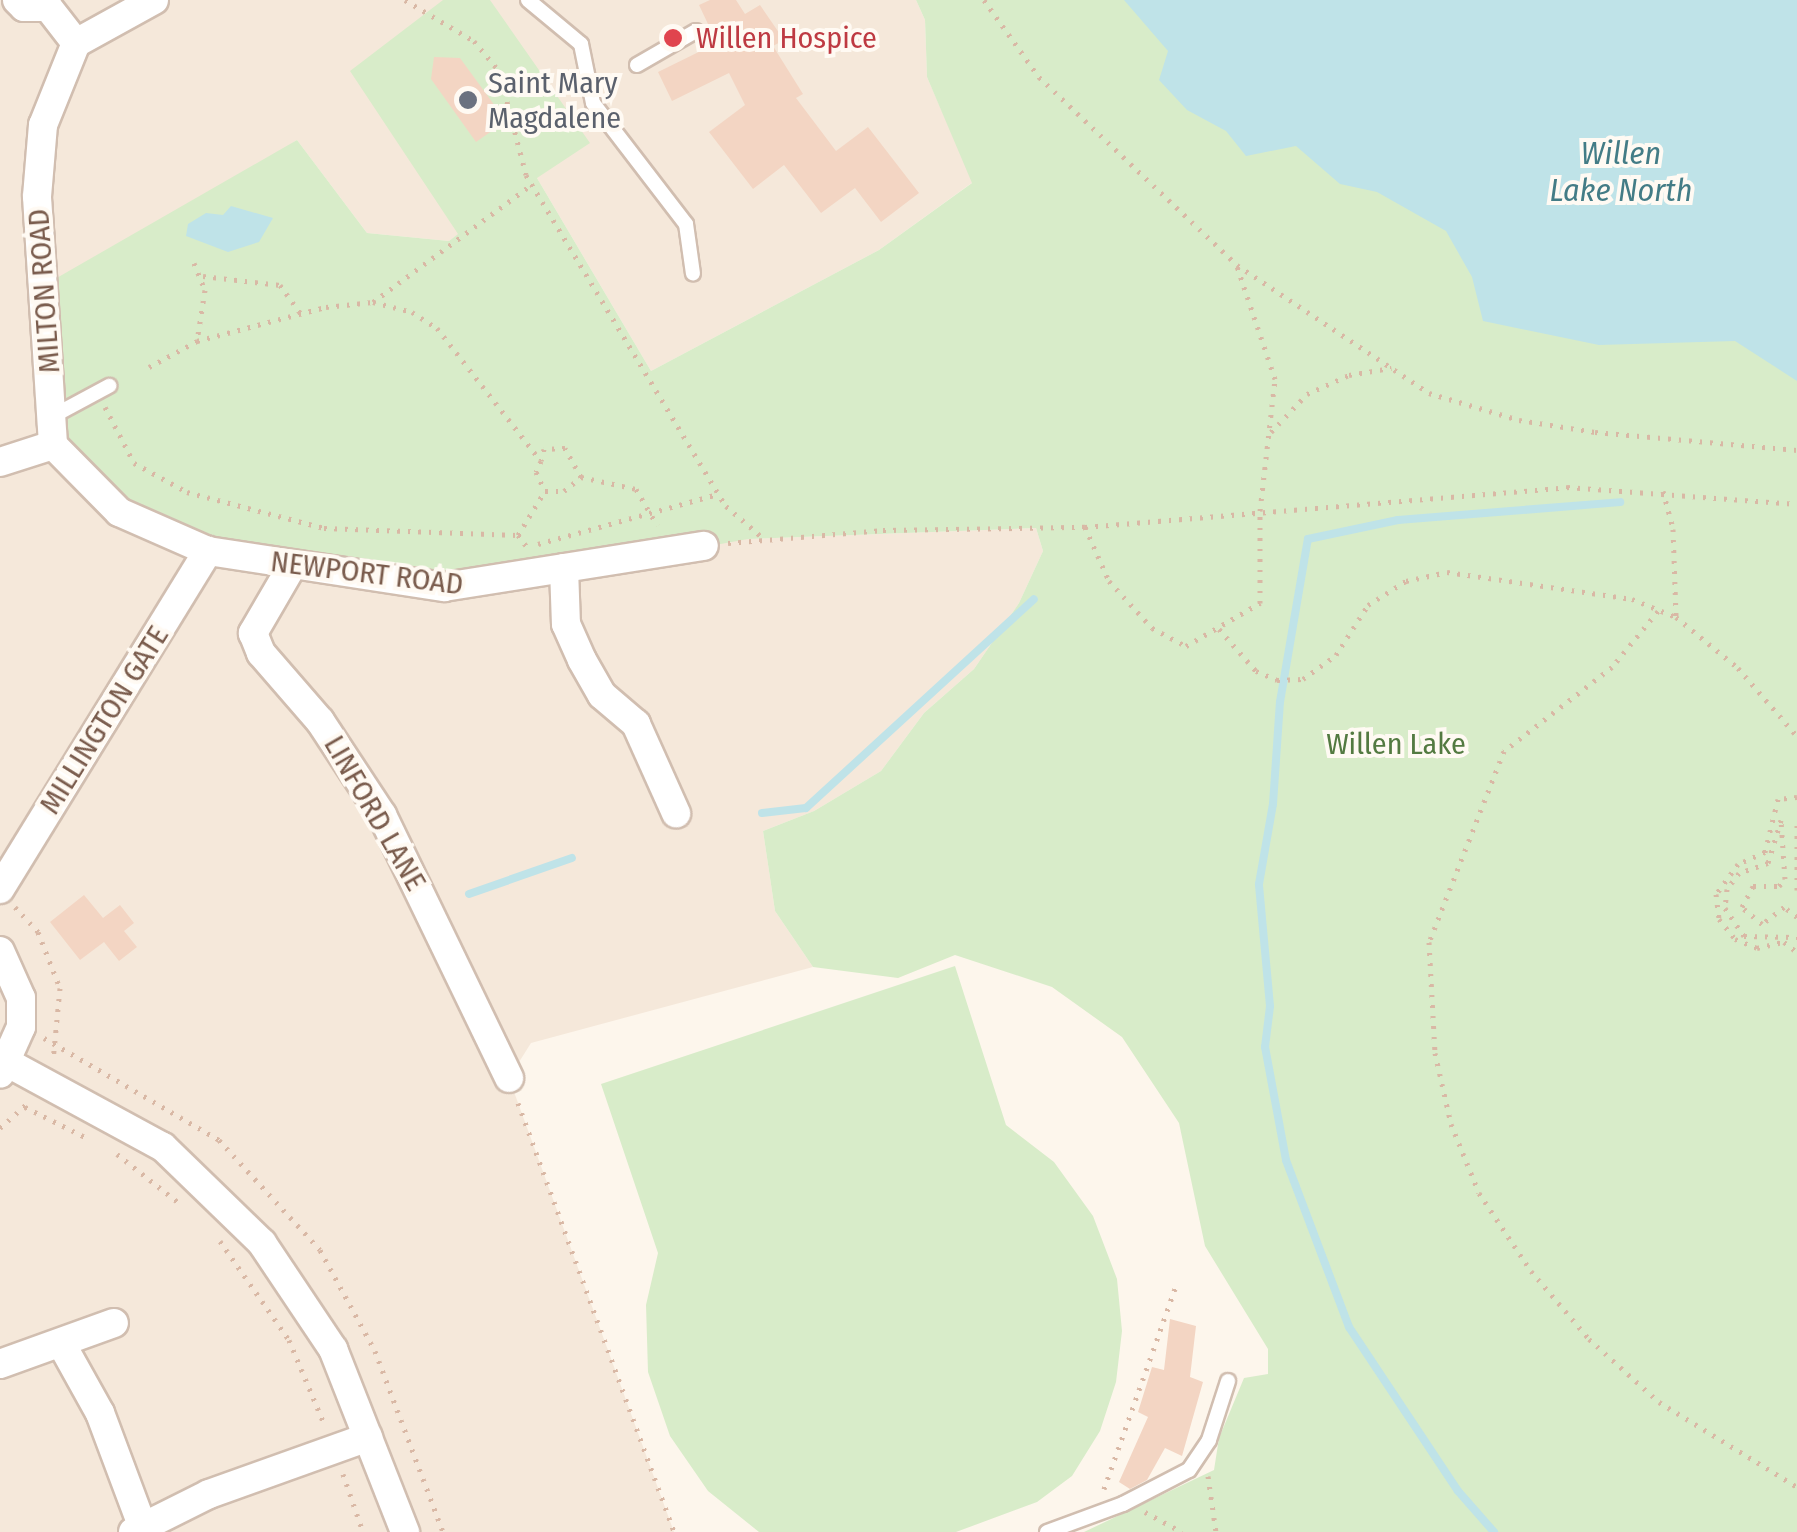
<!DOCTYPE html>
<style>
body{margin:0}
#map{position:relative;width:1797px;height:1532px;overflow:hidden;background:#fdf6ec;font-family:"Fira Sans Condensed",sans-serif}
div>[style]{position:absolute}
.residential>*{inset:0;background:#f5e8da}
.green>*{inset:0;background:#d8ecc9}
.water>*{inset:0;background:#bfe3e8}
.stream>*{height:8px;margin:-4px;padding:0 4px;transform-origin:4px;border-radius:4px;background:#bfe3e8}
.building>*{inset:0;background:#f3d5c3}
.path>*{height:5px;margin-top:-2.5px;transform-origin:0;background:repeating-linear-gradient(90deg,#d9b8a5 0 2.5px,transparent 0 10.5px)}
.roads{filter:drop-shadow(2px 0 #d1beb0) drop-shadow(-2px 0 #d1beb0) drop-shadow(0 2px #d1beb0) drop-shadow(0 -2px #d1beb0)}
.service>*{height:14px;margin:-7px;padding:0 7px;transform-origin:7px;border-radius:7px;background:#fff}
.minor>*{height:28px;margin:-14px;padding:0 14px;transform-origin:14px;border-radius:14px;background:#fff}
.dots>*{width:28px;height:28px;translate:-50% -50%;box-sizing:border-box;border:5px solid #fffaf3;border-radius:50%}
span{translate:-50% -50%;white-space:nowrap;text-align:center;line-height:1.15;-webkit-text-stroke:8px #fffaf3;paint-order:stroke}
.health-label{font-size:30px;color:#be3a42}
.left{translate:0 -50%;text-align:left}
.worship-label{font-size:30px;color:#5b616d}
.street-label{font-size:30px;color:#7a5c4d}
.park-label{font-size:30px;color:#537a41}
.water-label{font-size:32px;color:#437c86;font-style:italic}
</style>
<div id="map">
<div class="residential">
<div style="clip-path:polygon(0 0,916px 0,925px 20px,927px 77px,973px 182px,879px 250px,651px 371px,537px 178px,449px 241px,367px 233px,297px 140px,203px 201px,748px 539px,1036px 528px,1043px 551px,1019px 603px,974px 669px,924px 713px,881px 771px,814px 811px,763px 831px,775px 911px,813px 967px,531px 1043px,509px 1078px,674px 1532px,0 1532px)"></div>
</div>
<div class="green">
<div style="clip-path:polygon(443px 0,490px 0,590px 143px,537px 178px,651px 371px,879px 250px,972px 183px,927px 77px,925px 20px,916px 0,1797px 0,1797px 1532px,1084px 1532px,1214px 1470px,1219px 1438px,1244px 1378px,1268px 1374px,1268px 1349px,1205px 1246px,1179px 1123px,1122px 1037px,1052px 987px,955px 955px,898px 978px,813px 967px,775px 911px,763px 831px,814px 811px,881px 771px,924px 713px,974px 669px,1019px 603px,1043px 551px,1036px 528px,748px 539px,529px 579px,292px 566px,119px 512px,53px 445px,41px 287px,297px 140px,367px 233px,449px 241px,458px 234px,350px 71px)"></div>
<div style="clip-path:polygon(955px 966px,1006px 1125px,1054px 1162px,1093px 1216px,1117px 1279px,1122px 1331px,1116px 1382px,1100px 1431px,1072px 1476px,1037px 1502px,956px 1532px,759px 1532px,708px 1491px,670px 1436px,648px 1372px,646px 1305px,658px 1253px,601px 1084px)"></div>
</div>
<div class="water">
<div style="clip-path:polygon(1124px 0,1797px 0,1797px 381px,1735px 341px,1599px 345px,1483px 321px,1472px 277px,1446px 231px,1377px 192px,1340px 184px,1296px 146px,1246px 156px,1226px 131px,1187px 110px,1159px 80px,1168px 51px)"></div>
<div style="clip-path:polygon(231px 206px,273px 218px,259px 242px,228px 252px,186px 236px,188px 224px,206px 213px,223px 215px)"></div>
</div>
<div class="stream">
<div style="left:762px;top:813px;width:44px;rotate:-6.5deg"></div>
<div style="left:806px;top:808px;width:309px;rotate:-42.5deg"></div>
<div style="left:469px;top:894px;width:109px;rotate:-19.3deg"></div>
<div style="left:1494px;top:1532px;width:55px;rotate:-131.3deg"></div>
<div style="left:1458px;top:1491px;width:197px;rotate:-123.6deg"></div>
<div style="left:1349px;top:1327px;width:178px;rotate:-110.7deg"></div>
<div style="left:1286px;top:1160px;width:115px;rotate:-100.5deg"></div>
<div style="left:1265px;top:1047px;width:41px;rotate:-83deg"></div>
<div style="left:1270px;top:1006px;width:122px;rotate:-95.2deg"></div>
<div style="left:1259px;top:884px;width:81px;rotate:-80.1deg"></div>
<div style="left:1273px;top:804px;width:102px;rotate:-86.1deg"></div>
<div style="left:1280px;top:702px;width:165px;rotate:-80.3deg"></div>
<div style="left:1308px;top:539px;width:92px;rotate:-11.9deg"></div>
<div style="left:1398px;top:520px;width:223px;rotate:-4.6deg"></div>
</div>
<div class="building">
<div style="clip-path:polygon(710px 0,736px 0,745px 14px,760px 5px,784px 40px,773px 46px,803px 94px,796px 98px,836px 151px,868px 127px,919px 193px,881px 222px,855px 188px,821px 213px,784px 165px,753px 189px,709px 132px,745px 105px,729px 73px,672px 101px,658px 72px,717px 43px,699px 5px)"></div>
<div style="clip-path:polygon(434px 57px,460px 58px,506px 121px,476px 142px,431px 79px)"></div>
<div style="clip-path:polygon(84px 895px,103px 918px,120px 905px,134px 923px,124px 931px,137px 947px,119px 961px,104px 942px,80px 960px,50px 922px)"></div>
<div style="clip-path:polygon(1170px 1319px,1196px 1326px,1190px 1377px,1203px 1382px,1182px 1456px,1165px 1448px,1147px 1480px,1130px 1489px,1119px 1482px,1148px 1417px,1138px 1412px,1152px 1367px,1164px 1370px)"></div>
</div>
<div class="path">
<div style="left:405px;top:0;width:80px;rotate:30.7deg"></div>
<div style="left:474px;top:41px;width:39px;rotate:50deg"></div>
<div style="left:499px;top:71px;width:107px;rotate:75.4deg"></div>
<div style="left:526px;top:175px;width:387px;rotate:58.9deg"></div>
<div style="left:726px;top:506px;width:49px;rotate:40.9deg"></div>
<div style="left:984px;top:0;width:95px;rotate:54.5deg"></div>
<div style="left:1039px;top:77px;width:273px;rotate:43.5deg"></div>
<div style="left:1237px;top:265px;width:231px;rotate:33.7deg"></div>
<div style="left:1429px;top:393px;width:94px;rotate:16.7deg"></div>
<div style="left:1519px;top:420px;width:77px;rotate:9deg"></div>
<div style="left:1595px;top:432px;width:203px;rotate:5.1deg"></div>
<div style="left:194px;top:263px;width:29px;rotate:68deg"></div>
<div style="left:205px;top:290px;width:52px;rotate:98.9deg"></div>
<div style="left:203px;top:276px;width:78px;rotate:6.7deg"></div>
<div style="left:280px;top:285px;width:36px;rotate:54deg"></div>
<div style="left:373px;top:302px;width:40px;rotate:14.4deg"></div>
<div style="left:412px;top:312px;width:30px;rotate:33deg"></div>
<div style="left:437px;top:328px;width:169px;rotate:52deg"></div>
<div style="left:541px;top:461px;width:12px;rotate:114deg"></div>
<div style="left:536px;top:472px;width:21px;rotate:65deg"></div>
<div style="left:545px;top:491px;width:19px"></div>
<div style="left:564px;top:491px;width:22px;rotate:-39deg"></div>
<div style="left:581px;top:477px;width:33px;rotate:-119deg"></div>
<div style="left:565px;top:448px;width:21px;rotate:177deg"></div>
<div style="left:544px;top:449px;width:12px;rotate:104deg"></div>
<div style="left:149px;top:367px;width:55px;rotate:-28.4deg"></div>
<div style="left:197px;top:341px;width:133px;rotate:-14.8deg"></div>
<div style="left:326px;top:307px;width:47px;rotate:-6.1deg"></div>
<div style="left:373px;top:302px;width:197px;rotate:-36.5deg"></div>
<div style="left:105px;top:407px;width:63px;rotate:62.6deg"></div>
<div style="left:134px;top:463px;width:60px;rotate:28.7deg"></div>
<div style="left:187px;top:492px;width:142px;rotate:14.7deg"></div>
<div style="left:324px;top:528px;width:194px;rotate:2.1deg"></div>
<div style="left:518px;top:535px;width:15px;rotate:53deg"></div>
<div style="left:1271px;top:432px;width:52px;rotate:-46.5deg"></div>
<div style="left:1307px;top:394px;width:46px;rotate:-24.3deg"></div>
<div style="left:1349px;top:375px;width:43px;rotate:-9.5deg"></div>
<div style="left:581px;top:477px;width:56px;rotate:12.3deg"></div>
<div style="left:636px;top:489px;width:42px;rotate:59.7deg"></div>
<div style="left:1663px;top:491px;width:39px;rotate:75deg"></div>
<div style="left:1673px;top:529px;width:88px;rotate:88deg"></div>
<div style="left:1676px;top:617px;width:80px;rotate:39.4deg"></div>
<div style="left:1738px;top:668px;width:90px;rotate:49.1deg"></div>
<div style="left:1085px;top:527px;width:59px;rotate:66deg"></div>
<div style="left:1109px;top:581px;width:64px;rotate:47.5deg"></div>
<div style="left:1152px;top:628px;width:38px;rotate:28deg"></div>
<div style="left:1186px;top:646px;width:86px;rotate:-30.2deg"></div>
<div style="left:1260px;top:603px;width:92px;rotate:-90deg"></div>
<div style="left:1260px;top:511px;width:133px;rotate:-83.5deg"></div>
<div style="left:1275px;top:379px;width:119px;rotate:-108.6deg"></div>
<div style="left:518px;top:535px;width:52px;rotate:-58.5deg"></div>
<div style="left:728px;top:543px;width:156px;rotate:-4.8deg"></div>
<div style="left:883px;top:530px;width:202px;rotate:-0.9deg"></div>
<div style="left:1085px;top:527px;width:484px;rotate:-4.7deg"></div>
<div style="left:1567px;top:487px;width:231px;rotate:4.2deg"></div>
<div style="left:538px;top:544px;width:187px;rotate:-15.5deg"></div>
<div style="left:1658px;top:611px;width:72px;rotate:129.4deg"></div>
<div style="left:1612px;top:667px;width:137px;rotate:142.1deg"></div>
<div style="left:1504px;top:751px;width:205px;rotate:111.4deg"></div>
<div style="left:1429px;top:942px;width:111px;rotate:86.9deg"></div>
<div style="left:1435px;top:1053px;width:73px;rotate:77.3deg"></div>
<div style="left:1451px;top:1124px;width:74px;rotate:67.9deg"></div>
<div style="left:1479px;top:1193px;width:94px;rotate:56.3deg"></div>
<div style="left:1531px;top:1271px;width:89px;rotate:49.5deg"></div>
<div style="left:1589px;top:1339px;width:94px;rotate:42deg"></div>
<div style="left:1659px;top:1402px;width:162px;rotate:31.6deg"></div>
<div style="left:1219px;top:629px;width:56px;rotate:48.6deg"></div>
<div style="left:1256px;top:671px;width:23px;rotate:23deg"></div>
<div style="left:1277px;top:680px;width:26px;rotate:-2deg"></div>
<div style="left:1303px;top:679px;width:41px;rotate:-36deg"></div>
<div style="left:1336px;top:655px;width:59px;rotate:-57.4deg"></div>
<div style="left:1368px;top:605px;width:45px;rotate:-32.3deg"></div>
<div style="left:1406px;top:581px;width:42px;rotate:-12.4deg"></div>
<div style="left:1447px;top:572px;width:187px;rotate:8.3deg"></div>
<div style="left:1632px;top:599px;width:48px;rotate:22.2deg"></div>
<div style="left:1797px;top:797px;width:19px;rotate:174deg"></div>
<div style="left:1778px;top:799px;width:55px;rotate:103.8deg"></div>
<div style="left:1765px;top:852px;width:30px;rotate:156deg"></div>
<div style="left:1738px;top:864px;width:37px;rotate:126deg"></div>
<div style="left:1716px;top:894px;width:25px;rotate:83deg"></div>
<div style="left:1719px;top:919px;width:26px;rotate:51deg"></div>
<div style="left:1735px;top:939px;width:24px;rotate:22deg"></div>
<div style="left:1757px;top:948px;width:28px;rotate:-13deg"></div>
<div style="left:1784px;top:942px;width:16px;rotate:38deg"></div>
<div style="left:1797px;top:825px;width:65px;rotate:90deg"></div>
<div style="left:15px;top:907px;width:34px;rotate:47deg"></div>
<div style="left:38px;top:932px;width:60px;rotate:68.6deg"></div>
<div style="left:60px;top:988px;width:73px;rotate:95.5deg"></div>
<div style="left:1797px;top:917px;width:16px;rotate:-142deg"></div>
<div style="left:1784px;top:907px;width:28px;rotate:142deg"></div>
<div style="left:1762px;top:924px;width:26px;rotate:-140deg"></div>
<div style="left:1742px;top:907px;width:24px;rotate:-62deg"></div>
<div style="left:1753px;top:886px;width:26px"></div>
<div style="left:1779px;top:886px;width:9px;rotate:-49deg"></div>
<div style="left:1785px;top:879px;width:59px;rotate:-93.9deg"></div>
<div style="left:1781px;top:820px;width:45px;rotate:106.8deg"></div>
<div style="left:1768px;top:863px;width:31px;rotate:161deg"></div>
<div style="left:1739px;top:873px;width:20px;rotate:127deg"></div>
<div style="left:1727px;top:889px;width:19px;rotate:96deg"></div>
<div style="left:1725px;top:908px;width:34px;rotate:56deg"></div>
<div style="left:1744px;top:936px;width:53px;rotate:1.1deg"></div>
<div style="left:44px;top:1038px;width:203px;rotate:30.2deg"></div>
<div style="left:219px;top:1140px;width:149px;rotate:47.4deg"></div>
<div style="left:320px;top:1250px;width:115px;rotate:61.4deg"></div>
<div style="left:375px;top:1351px;width:193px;rotate:69.4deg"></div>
<div style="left:518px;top:1103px;width:456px;rotate:70deg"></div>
<div style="left:25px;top:1107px;width:67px;rotate:26.6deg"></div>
<div style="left:0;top:1128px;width:36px;rotate:-42deg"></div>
<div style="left:117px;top:1154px;width:79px;rotate:38.3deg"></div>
<div style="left:220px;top:1241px;width:121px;rotate:55.1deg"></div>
<div style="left:289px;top:1340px;width:93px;rotate:67.3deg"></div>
<div style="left:343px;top:1474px;width:61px;rotate:71deg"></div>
<div style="left:1208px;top:1476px;width:57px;rotate:81.9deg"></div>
<div style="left:1104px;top:1489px;width:219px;rotate:-70.5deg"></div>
<div style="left:1145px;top:1512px;width:42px;rotate:28.4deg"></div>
</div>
<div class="roads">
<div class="service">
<div style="left:528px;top:0;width:69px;rotate:39.7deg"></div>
<div style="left:581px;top:44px;width:60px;rotate:78.5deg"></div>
<div style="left:593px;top:103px;width:153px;rotate:52.5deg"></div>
<div style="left:686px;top:224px;width:50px;rotate:82deg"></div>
<div style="left:637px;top:65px;width:68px;rotate:-30deg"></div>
<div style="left:53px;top:416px;width:64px;rotate:-28.2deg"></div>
<div style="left:1047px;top:1532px;width:81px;rotate:-20.2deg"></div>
<div style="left:1123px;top:1504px;width:74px;rotate:-27.3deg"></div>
<div style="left:1189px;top:1470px;width:36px;rotate:-56deg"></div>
<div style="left:1209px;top:1440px;width:62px;rotate:-72.1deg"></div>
</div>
<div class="minor">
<div style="left:17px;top:0;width:10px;rotate:45deg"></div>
<div style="left:24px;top:7px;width:24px"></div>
<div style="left:154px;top:0;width:89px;rotate:151.1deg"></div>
<div style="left:76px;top:43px;width:88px;rotate:111.9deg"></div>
<div style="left:43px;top:125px;width:72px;rotate:94.8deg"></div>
<div style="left:37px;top:197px;width:249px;rotate:86.3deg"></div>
<div style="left:53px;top:445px;width:94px;rotate:45.4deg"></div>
<div style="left:119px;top:512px;width:97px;rotate:23.7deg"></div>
<div style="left:208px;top:551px;width:239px;rotate:8.7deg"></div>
<div style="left:444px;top:587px;width:263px;rotate:-9deg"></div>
<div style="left:48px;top:7px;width:46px;rotate:52.1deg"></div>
<div style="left:0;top:462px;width:56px;rotate:-17.8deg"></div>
<div style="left:292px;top:566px;width:78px;rotate:120.2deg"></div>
<div style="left:253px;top:633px;width:22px;rotate:68deg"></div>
<div style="left:261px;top:653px;width:90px;rotate:49.1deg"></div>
<div style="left:320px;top:721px;width:113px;rotate:56.6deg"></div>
<div style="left:382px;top:815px;width:292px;rotate:64.2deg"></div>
<div style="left:564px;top:568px;width:56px;rotate:88deg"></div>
<div style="left:566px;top:624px;width:39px;rotate:66deg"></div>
<div style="left:582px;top:660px;width:40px;rotate:60.3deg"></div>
<div style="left:602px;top:695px;width:45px;rotate:40.5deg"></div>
<div style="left:636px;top:724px;width:98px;rotate:65.8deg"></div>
<div style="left:0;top:889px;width:397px;rotate:-58.4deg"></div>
<div style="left:0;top:951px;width:51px;rotate:65.9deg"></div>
<div style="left:21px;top:998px;width:29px;rotate:90deg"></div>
<div style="left:21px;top:1027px;width:51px;rotate:114.1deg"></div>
<div style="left:8px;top:1063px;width:176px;rotate:28.5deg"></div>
<div style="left:163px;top:1147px;width:138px;rotate:44.1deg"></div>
<div style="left:262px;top:1243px;width:128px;rotate:56.2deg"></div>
<div style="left:333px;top:1349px;width:197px;rotate:68.5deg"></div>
<div style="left:61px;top:1343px;width:80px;rotate:60.9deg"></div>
<div style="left:100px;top:1413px;width:123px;rotate:69.5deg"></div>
<div style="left:0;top:1364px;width:121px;rotate:-19.8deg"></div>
<div style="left:133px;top:1532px;width:85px;rotate:-26.6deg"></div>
<div style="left:209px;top:1494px;width:169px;rotate:-19.7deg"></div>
</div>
</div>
<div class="dots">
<div style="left:673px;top:38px;background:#e0444e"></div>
<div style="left:468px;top:100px;background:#6b7280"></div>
</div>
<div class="health-label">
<span class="left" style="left:696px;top:38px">Willen Hospice</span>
</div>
<div class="worship-label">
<span class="left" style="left:488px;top:100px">Saint Mary<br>Magdalene</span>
</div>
<div class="street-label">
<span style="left:44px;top:291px;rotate:-94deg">MILTON ROAD</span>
<span style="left:367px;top:573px;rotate:7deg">NEWPORT ROAD</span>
<span style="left:104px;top:720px;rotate:-58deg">MILLINGTON GATE</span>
<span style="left:375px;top:813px;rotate:60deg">LINFORD LANE</span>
</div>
<div class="park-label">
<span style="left:1396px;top:744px">Willen Lake</span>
</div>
<div class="water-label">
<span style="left:1621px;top:172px">Willen<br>Lake North</span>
</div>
</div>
